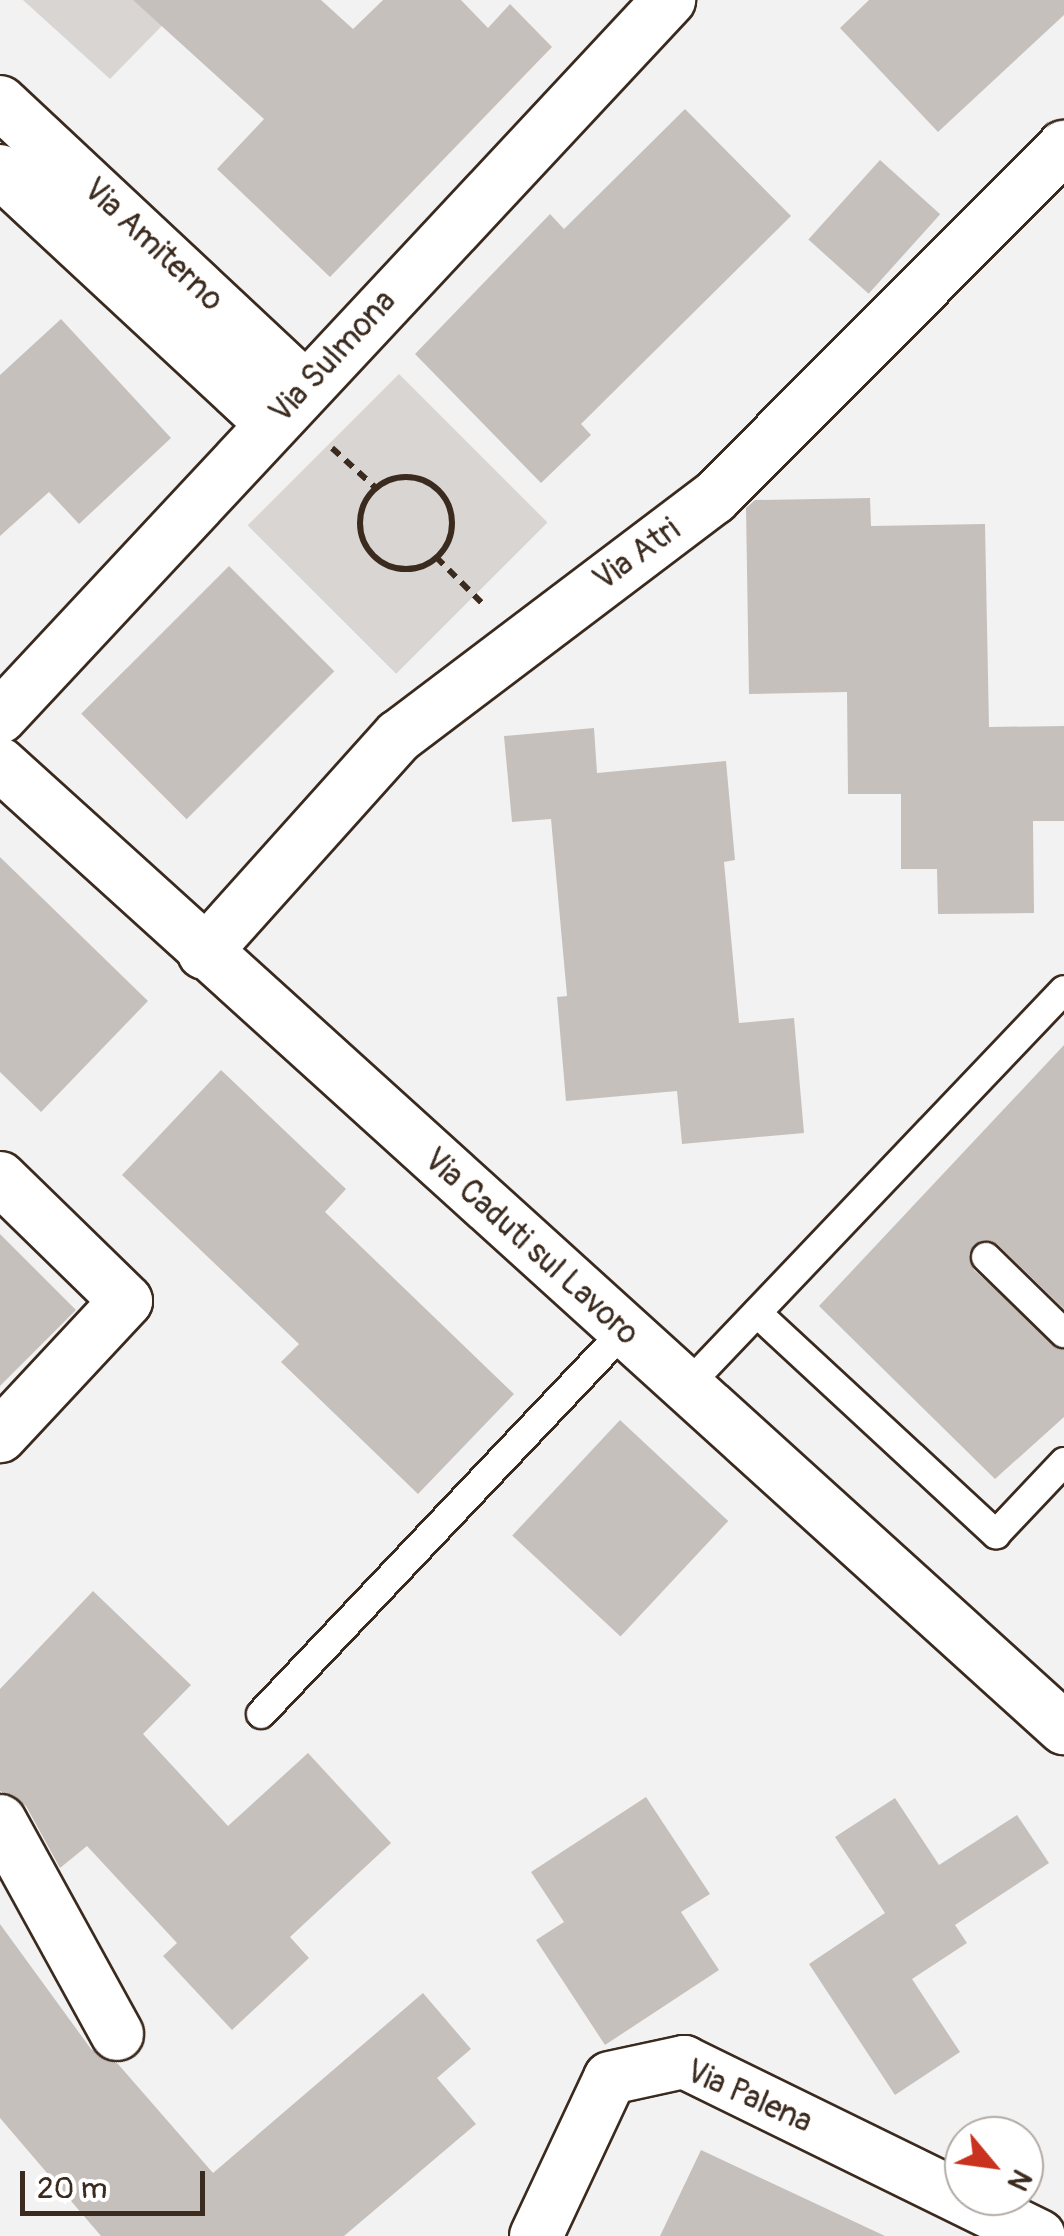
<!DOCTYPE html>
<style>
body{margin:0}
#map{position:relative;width:1064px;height:2236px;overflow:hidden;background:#f3f2f2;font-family:Pangolin,sans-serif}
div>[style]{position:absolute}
.green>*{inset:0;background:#d8d5d2;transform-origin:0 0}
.building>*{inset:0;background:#c6c0bd;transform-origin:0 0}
.path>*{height:6px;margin-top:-3px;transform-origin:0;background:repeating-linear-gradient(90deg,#3b2a1e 0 10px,transparent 0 18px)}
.path>.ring{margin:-3px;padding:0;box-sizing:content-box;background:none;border:6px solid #3b2a1e;border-radius:50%}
.roads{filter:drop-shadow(2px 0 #3b2a1e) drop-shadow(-2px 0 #3b2a1e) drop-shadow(0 2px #3b2a1e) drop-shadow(0 -2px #3b2a1e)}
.service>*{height:28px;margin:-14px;padding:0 14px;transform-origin:14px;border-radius:14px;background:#fff}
.minor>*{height:52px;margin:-26px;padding:0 26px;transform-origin:26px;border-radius:26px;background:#fff}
span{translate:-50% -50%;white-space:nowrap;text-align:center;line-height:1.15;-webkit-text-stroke:9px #fff;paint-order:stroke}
.street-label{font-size:32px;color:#3b2a1e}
.north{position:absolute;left:944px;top:2116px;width:100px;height:100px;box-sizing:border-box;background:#fff;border:2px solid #b1aaa5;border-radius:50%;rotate:119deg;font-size:28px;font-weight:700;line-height:40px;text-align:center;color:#3b2a1e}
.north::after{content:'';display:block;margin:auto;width:35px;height:45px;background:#c8321e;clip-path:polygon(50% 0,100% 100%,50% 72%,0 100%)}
.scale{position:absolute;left:20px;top:2171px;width:185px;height:45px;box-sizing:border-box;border:5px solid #3b2a1e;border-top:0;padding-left:12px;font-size:30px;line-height:35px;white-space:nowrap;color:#3b2a1e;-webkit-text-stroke:8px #fff;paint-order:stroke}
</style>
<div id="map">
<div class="green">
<div style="clip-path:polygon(23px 0,187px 0,110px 79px)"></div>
<div style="left:399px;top:374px;width:210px;height:214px;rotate:45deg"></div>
</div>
<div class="building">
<div style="clip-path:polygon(133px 0,321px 0,353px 29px,383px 0,461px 0,488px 28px,510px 4px,552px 47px,330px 277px,217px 169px,264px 119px)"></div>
<div style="clip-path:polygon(869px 0,1064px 0,1064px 15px,938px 132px,840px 28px)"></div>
<div style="clip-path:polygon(685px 109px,791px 216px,581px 424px,591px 435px,541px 483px,415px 354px,550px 214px,564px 229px)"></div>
<div style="left:880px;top:160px;width:81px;height:107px;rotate:42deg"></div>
<div style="clip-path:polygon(61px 319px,171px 438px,79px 524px,49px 492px,0 536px,0 375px)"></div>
<div style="clip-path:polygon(870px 498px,871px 526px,985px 524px,989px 727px,1064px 726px,1064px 821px,1033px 821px,1034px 913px,938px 914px,937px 869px,901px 869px,901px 794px,848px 794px,847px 692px,749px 694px,746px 508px,755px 500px)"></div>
<div style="left:229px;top:566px;width:149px;height:209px;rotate:45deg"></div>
<div style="clip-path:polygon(594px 728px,597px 773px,726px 761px,735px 860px,724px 862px,739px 1023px,794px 1018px,804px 1133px,682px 1144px,677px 1091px,566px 1101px,557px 997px,567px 996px,551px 819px,512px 822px,504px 736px)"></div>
<div style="clip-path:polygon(0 857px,148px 1001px,41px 1112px,0 1072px)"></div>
<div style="clip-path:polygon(1064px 1045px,1064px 1309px,997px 1244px,980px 1241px,969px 1254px,974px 1270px,1064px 1350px,1064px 1417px,995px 1479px,819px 1306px)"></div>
<div style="clip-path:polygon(221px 1070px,346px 1189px,325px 1212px,514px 1394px,418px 1494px,281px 1362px,299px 1344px,122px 1175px)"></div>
<div style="clip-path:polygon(0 1234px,76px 1310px,0 1386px)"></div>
<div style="left:620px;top:1420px;width:148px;height:158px;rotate:43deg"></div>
<div style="clip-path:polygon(93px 1591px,191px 1685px,143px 1734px,228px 1826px,308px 1753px,391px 1843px,290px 1937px,309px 1958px,232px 2030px,163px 1956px,177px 1943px,87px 1846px,60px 1868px,26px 1806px,0 1791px,0 1689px)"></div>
<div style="clip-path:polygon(646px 1797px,710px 1894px,681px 1912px,719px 1970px,605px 2045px,536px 1940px,564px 1922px,531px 1872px)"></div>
<div style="clip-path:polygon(895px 1798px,939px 1865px,1017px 1815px,1049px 1863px,955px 1925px,967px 1943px,912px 1979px,960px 2052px,895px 2095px,809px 1964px,885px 1913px,835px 1837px)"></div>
<div style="clip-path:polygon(0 1924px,91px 2049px,118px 2064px,213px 2173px,423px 1993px,471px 2049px,437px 2078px,476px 2124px,344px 2236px,101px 2236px,0 2118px)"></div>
<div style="clip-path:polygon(701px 2150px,885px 2236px,660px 2236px)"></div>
</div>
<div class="path">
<div style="left:332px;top:448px;width:59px;rotate:42.3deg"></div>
<div class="ring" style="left:360px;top:477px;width:86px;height:86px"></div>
<div style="left:436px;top:557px;width:64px;rotate:45deg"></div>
</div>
<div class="roads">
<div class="service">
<div style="left:986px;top:1257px;width:109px;rotate:44.3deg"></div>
<div style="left:757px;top:1313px;width:326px;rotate:42.8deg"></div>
<div style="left:996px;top:1534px;width:99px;rotate:-46.6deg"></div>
<div style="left:686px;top:1387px;width:548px;rotate:-46.4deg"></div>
<div style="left:261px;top:1714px;width:528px;rotate:-46.54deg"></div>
</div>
<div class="minor">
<div style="left:0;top:102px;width:417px;rotate:43.1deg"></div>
<div style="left:0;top:171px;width:370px;rotate:42.9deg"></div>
<div style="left:0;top:717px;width:981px;rotate:-46.98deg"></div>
<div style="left:0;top:764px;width:1436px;rotate:42.18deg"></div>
<div style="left:204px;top:953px;width:292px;rotate:-48.1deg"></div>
<div style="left:399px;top:736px;width:395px;rotate:-37.1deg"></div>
<div style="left:714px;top:498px;width:496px;rotate:-45.1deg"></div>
<div style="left:0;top:1178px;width:176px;rotate:44.3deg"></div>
<div style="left:126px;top:1301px;width:185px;rotate:133deg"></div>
<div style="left:0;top:1821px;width:243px;rotate:61.2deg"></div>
<div style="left:536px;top:2236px;width:174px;rotate:-64.9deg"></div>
<div style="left:610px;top:2078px;width:76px;rotate:-12.2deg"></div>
<div style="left:684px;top:2062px;width:395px;rotate:26.1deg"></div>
</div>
</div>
<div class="street-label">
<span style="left:153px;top:245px;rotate:43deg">Via Amiterno</span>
<span style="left:333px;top:357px;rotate:-47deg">Via Sulmona</span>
<span style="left:637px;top:555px;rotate:-36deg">Via Atri</span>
<span style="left:531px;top:1247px;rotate:42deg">Via Caduti sul Lavoro</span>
<span style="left:749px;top:2097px;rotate:24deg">Via Palena</span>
</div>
<div class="north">N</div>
<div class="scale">20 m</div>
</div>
